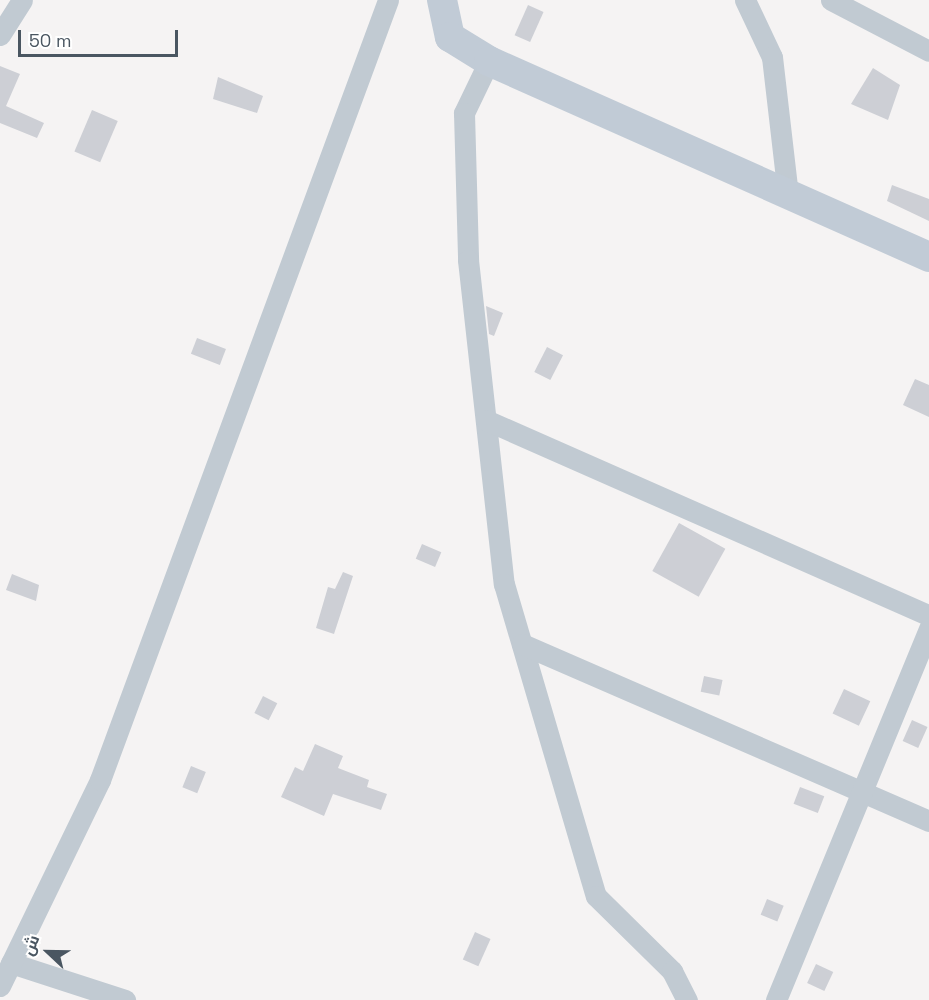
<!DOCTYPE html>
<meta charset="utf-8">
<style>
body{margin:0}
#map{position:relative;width:929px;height:1000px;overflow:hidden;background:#f5f3f3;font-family:"Space Grotesk",Cairo,sans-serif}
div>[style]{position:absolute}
.building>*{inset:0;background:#cdcfd5;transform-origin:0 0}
.street>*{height:21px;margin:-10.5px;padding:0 10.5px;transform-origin:10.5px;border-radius:10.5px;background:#c1cad2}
.secondary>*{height:30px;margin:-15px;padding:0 15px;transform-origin:15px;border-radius:15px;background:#c1cbd6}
span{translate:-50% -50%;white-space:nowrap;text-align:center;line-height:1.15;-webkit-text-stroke:4.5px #fff;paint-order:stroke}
.north{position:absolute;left:18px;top:922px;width:60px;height:60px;-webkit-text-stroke:4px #fff;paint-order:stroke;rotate:292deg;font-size:16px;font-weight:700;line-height:24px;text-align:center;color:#4a5661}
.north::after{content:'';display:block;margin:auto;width:21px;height:27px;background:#4a5661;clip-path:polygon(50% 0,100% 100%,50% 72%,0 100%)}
.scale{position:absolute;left:18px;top:30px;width:160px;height:27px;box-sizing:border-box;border:3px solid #4a5661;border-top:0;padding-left:8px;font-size:18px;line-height:21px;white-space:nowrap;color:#4a5661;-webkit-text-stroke:4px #fff;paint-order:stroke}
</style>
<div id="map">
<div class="building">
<div style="left:528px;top:5px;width:17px;height:33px;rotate:24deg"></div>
<div style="clip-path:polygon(0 66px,20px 74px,6px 106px,44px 123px,37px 138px,0 123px)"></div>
<div style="clip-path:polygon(873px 68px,900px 85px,888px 120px,851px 104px)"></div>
<div style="clip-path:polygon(218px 77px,263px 96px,257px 113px,213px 99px)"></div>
<div style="left:92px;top:110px;width:28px;height:45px;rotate:23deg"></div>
<div style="clip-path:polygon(892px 185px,929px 199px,929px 221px,887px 201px)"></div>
<div style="clip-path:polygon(486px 306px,503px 313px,494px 336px,489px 334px)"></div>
<div style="left:197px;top:338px;width:31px;height:17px;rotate:21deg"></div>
<div style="left:547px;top:347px;width:18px;height:28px;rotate:27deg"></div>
<div style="clip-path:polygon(915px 379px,929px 385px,929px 417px,903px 405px)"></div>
<div style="left:679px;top:523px;width:53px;height:55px;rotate:29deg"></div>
<div style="left:422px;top:544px;width:21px;height:16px;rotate:23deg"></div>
<div style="clip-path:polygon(343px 572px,353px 576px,334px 634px,316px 628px,328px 587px,335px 589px)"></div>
<div style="clip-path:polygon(12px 574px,39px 585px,36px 601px,6px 590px)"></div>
<div style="left:704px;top:676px;width:19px;height:16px;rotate:12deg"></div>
<div style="left:844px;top:689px;width:29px;height:27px;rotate:25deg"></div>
<div style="left:263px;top:696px;width:16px;height:19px;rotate:27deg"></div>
<div style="left:912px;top:720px;width:17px;height:23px;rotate:24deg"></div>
<div style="clip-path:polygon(315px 744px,343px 756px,338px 768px,369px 780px,367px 787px,387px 794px,381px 810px,333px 794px,324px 816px,281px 797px,295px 767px,303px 771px)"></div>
<div style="left:191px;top:766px;width:16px;height:23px;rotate:22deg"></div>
<div style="left:800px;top:787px;width:26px;height:18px;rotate:21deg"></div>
<div style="left:767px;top:899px;width:18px;height:17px;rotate:22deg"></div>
<div style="left:475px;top:932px;width:17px;height:30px;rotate:24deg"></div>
<div style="left:816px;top:964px;width:19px;height:21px;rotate:25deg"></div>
</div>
<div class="street">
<div style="left:745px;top:0;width:63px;rotate:64.7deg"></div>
<div style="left:772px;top:57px;width:139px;rotate:83.4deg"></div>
<div style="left:831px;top:0;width:110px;rotate:27.5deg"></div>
<div style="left:0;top:35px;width:41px;rotate:-57.8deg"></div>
<div style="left:489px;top:61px;width:58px;rotate:115.7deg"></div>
<div style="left:464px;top:113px;width:147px;rotate:88.4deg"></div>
<div style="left:468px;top:260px;width:326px;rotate:83.7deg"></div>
<div style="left:504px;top:584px;width:325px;rotate:73.6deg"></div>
<div style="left:596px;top:896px;width:107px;rotate:44.6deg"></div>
<div style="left:672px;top:971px;width:33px;rotate:63deg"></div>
<div style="left:486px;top:420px;width:484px;rotate:23.8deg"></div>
<div style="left:522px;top:644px;width:444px;rotate:23.5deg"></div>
<div style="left:11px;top:963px;width:120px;rotate:18deg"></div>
<div style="left:0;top:986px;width:229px;rotate:-64.1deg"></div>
<div style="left:100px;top:780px;width:831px;rotate:-69.73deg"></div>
<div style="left:776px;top:1000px;width:402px;rotate:-67.6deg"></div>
</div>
<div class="secondary">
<div style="left:442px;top:0;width:38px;rotate:78deg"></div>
<div style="left:450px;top:37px;width:46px;rotate:31.6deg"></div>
<div style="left:489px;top:61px;width:482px;rotate:24deg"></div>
</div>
<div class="north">ش</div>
<div class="scale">50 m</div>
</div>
